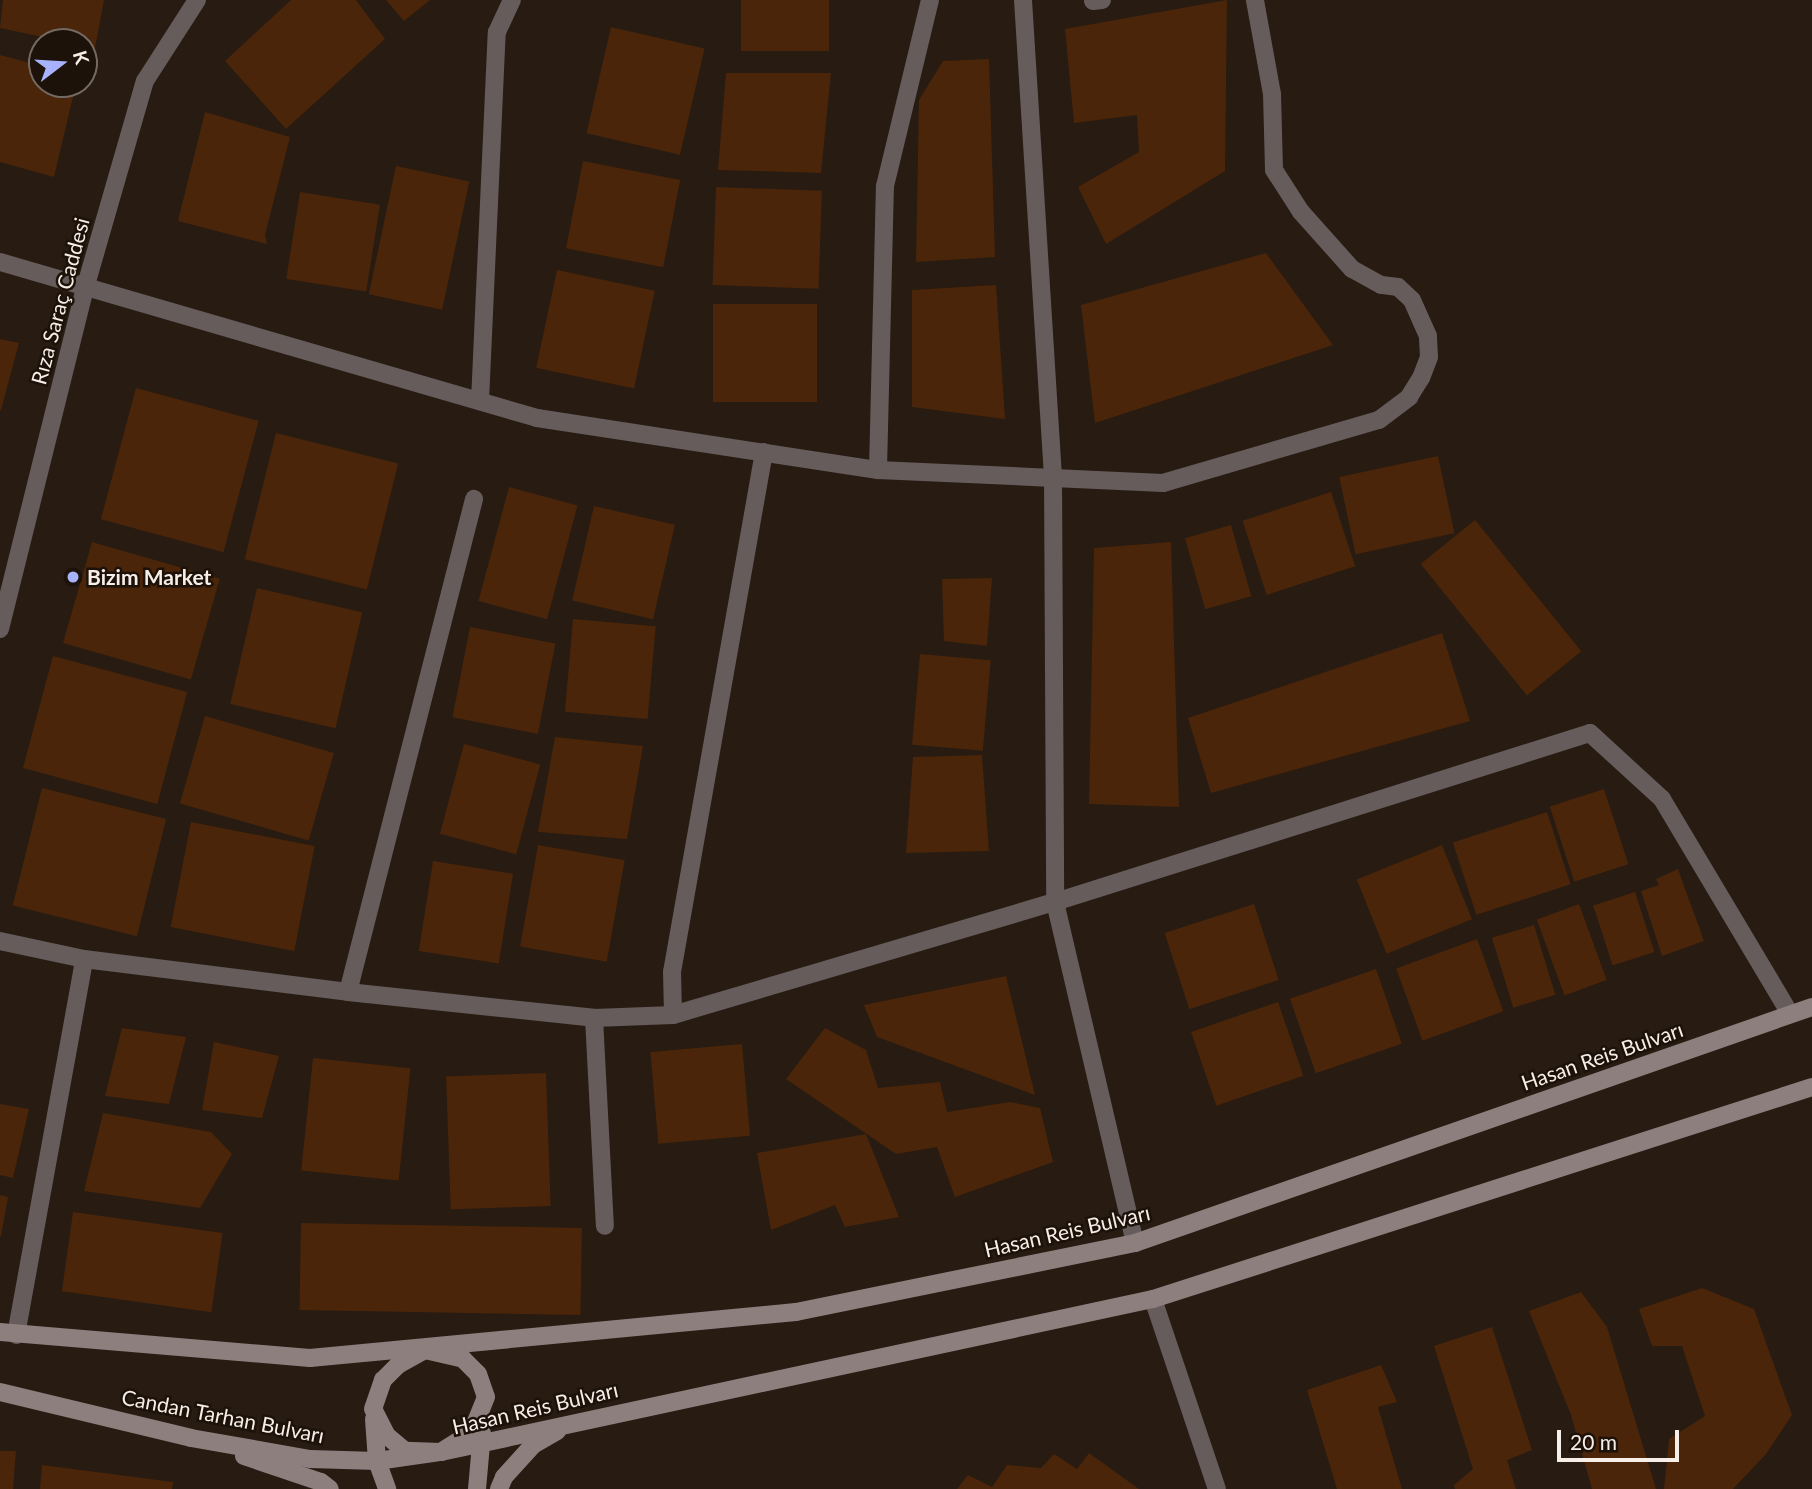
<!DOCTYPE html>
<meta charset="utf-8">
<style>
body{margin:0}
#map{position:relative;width:1812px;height:1489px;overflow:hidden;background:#271b12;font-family:Lato,sans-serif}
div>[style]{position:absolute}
.building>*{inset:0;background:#4a2509;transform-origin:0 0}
.service>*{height:18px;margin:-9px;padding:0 9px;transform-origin:9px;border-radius:9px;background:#655c5b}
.minor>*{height:18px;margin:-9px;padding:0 9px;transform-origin:9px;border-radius:9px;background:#655c5b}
.secondary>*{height:18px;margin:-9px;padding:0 9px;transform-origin:9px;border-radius:9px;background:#8d7f7e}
.dots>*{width:19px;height:19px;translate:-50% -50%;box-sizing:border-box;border:4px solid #1d1209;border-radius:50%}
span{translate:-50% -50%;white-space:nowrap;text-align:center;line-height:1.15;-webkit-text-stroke:5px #1d1209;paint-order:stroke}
.street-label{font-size:21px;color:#f7eee8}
.poi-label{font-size:21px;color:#f7eee8;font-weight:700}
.left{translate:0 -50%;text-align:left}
.north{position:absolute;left:28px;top:28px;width:70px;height:70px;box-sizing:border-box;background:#1d1209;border:2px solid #746a62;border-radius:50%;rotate:73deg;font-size:19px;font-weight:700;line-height:28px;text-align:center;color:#f7eee8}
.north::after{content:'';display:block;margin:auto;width:24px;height:32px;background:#a7b1fc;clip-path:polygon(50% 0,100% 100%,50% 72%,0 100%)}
.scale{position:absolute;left:1557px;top:1430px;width:122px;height:32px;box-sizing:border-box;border:4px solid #f7eee8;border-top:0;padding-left:9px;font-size:21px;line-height:24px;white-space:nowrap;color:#f7eee8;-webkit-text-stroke:5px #1d1209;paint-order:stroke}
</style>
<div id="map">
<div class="building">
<div style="clip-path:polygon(3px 0,104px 0,95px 48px,0 28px)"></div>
<div style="clip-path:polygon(291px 0,356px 0,385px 39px,286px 129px,225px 61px)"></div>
<div style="clip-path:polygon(386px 0,430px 0,404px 21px)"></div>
<div style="left:741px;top:0;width:88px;height:51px"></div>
<div style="clip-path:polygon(1227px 0,1225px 171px,1106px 244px,1078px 187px,1139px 152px,1137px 115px,1074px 123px,1065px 29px)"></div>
<div style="left:611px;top:27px;width:96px;height:109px;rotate:13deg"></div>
<div style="clip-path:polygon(0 55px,42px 66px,42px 84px,76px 84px,54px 177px,0 162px)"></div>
<div style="clip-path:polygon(989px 59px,995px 257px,916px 262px,919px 100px,943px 61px)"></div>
<div style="clip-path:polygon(726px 73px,831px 73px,821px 173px,718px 170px)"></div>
<div style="clip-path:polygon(205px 112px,290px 137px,265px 235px,267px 244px,178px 221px)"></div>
<div style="left:583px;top:161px;width:99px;height:89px;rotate:11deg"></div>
<div style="left:396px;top:166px;width:75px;height:131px;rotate:12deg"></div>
<div style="left:716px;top:187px;width:106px;height:98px;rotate:2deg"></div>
<div style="left:300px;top:192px;width:81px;height:88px;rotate:9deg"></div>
<div style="clip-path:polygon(1266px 253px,1333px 345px,1095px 423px,1081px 305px)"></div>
<div style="left:557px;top:270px;width:100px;height:100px;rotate:12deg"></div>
<div style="clip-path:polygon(996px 285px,1005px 419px,912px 407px,912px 290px)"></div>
<div style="left:713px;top:304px;width:104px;height:98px"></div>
<div style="clip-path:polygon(0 339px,19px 343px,1px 410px,0 410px)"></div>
<div style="left:136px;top:388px;width:127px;height:136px;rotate:15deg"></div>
<div style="left:276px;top:433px;width:126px;height:130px;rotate:14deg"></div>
<div style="left:1438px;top:456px;width:79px;height:101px;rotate:78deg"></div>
<div style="left:509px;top:487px;width:71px;height:118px;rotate:15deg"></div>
<div style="left:1331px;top:492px;width:78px;height:93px;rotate:72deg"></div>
<div style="left:594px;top:506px;width:83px;height:97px;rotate:13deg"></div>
<div style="left:1475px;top:520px;width:169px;height:70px;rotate:51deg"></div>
<div style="left:1231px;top:525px;width:74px;height:48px;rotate:74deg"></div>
<div style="left:92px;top:542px;width:133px;height:105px;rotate:16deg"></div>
<div style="clip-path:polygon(1171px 542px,1179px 807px,1089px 804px,1094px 548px)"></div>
<div style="clip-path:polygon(992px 578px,987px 646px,944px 641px,942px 579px)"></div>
<div style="left:257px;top:588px;width:108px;height:119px;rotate:13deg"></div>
<div style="left:573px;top:619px;width:83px;height:93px;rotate:5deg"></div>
<div style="left:470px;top:627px;width:87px;height:92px;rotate:11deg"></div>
<div style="clip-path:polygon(1442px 633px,1470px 721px,1211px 793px,1188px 718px)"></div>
<div style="left:920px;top:654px;width:71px;height:91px;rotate:5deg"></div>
<div style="left:53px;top:656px;width:139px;height:116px;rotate:15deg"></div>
<div style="left:205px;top:716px;width:134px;height:91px;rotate:16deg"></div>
<div style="clip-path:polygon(555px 737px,643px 746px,627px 839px,538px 832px)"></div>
<div style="left:464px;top:744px;width:79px;height:93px;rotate:15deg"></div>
<div style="clip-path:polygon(982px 755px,989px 851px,906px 853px,913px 757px)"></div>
<div style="left:42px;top:788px;width:128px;height:121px;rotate:14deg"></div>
<div style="left:1604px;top:789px;width:79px;height:57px;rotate:72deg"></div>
<div style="left:1547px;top:812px;width:76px;height:99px;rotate:72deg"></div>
<div style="left:191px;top:822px;width:126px;height:107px;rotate:11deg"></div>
<div style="left:538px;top:845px;width:88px;height:103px;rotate:10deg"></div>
<div style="left:1442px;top:845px;width:80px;height:92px;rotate:68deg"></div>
<div style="left:433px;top:861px;width:81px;height:91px;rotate:9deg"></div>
<div style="clip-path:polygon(1678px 869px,1704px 941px,1662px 956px,1641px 891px,1659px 885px,1656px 879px)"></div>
<div style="left:1635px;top:892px;width:63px;height:44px;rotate:72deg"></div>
<div style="left:1254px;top:904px;width:80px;height:94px;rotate:72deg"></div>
<div style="left:1579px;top:904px;width:81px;height:45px;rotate:70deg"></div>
<div style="left:1534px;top:925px;width:73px;height:44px;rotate:73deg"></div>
<div style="left:1477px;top:939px;width:77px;height:86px;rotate:70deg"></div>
<div style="left:1376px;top:969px;width:79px;height:91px;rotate:71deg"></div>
<div style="clip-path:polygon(1006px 976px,1035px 1095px,877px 1037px,864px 1005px)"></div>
<div style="left:1278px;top:1002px;width:78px;height:92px;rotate:71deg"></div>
<div style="clip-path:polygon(122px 1028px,186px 1037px,169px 1104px,105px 1096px)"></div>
<div style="clip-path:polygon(825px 1028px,866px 1050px,878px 1088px,940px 1082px,947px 1112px,1010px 1102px,1040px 1108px,1053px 1162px,955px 1197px,937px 1147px,896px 1154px,786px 1079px)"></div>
<div style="clip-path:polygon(214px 1042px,279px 1056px,262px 1118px,202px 1110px)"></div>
<div style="left:742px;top:1044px;width:92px;height:92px;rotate:85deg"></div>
<div style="left:313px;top:1058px;width:98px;height:113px;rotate:6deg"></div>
<div style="left:546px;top:1073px;width:133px;height:100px;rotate:88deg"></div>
<div style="clip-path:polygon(0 1104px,29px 1109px,13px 1178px,0 1175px)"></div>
<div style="clip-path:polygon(103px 1113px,211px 1132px,232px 1154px,200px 1208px,84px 1191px)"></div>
<div style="clip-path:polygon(866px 1134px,899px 1217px,845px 1227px,835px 1205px,771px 1230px,757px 1153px)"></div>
<div style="clip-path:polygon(0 1195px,8px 1197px,1px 1236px,0 1236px)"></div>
<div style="left:73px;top:1212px;width:151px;height:80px;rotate:8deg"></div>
<div style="left:301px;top:1223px;width:281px;height:87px;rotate:1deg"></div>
<div style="clip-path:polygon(1702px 1288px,1754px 1309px,1792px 1415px,1766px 1454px,1733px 1489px,1664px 1489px,1669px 1439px,1705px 1416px,1682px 1346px,1652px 1346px,1639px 1309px)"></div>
<div style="clip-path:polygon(1581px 1292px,1607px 1327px,1656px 1489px,1592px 1489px,1571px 1415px,1529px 1311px)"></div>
<div style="clip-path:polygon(1492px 1327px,1532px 1450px,1507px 1460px,1516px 1489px,1455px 1489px,1454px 1485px,1473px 1469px,1434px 1346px)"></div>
<div style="clip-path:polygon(1381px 1365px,1397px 1402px,1378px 1407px,1402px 1489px,1337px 1489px,1307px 1390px)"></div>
<div style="clip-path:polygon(0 1451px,16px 1451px,13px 1489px,0 1489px)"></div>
<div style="clip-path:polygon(1089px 1453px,1139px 1489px,957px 1489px,968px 1475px,992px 1487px,1007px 1465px,1041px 1468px,1054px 1454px,1077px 1469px)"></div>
<div style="clip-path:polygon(42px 1465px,173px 1482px,172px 1489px,40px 1489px)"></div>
</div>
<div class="service">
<div style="left:1093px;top:1px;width:9px;rotate:-6deg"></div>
<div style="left:1053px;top:478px;width:110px;rotate:2.6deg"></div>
<div style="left:1163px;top:483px;width:225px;rotate:-16.3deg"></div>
<div style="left:1379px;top:420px;width:38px;rotate:-37deg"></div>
<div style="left:1409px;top:397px;width:22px;rotate:-58deg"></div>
<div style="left:1421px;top:378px;width:22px;rotate:-69deg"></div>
<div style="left:1429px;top:357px;width:21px;rotate:-93deg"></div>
<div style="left:1428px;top:336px;width:39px;rotate:-114deg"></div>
<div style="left:1412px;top:300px;width:19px;rotate:-137deg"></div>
<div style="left:1398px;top:287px;width:17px;rotate:-173deg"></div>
<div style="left:1381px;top:285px;width:33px;rotate:-151deg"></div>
<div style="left:1352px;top:269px;width:76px;rotate:-131.8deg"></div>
<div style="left:1301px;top:212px;width:50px;rotate:-122.7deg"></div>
<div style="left:1274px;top:170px;width:76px;rotate:-91.5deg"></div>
<div style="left:1272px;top:94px;width:96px;rotate:-100.3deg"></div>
<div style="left:348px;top:992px;width:509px;rotate:-75.66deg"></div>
<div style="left:594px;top:1018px;width:208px;rotate:87deg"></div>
</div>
<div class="minor">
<div style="left:1023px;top:0;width:479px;rotate:86.4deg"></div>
<div style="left:1053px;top:478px;width:424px;rotate:89.7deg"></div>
<div style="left:1055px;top:902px;width:350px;rotate:76.8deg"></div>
<div style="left:0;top:262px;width:559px;rotate:16.2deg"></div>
<div style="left:537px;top:418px;width:345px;rotate:8.7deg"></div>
<div style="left:878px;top:470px;width:175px;rotate:2.6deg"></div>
<div style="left:480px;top:401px;width:369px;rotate:-87.4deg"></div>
<div style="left:497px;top:32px;width:35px;rotate:-65deg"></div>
<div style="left:878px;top:470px;width:284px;rotate:-88.6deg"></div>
<div style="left:885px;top:186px;width:191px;rotate:-76.4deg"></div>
<div style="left:0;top:629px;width:355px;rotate:-76deg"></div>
<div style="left:86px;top:285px;width:212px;rotate:-73.9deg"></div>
<div style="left:145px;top:81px;width:96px;rotate:-57.3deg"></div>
<div style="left:0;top:941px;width:86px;rotate:12.1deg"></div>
<div style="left:84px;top:959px;width:266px;rotate:7.1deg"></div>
<div style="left:348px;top:992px;width:247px;rotate:6deg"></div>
<div style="left:594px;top:1018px;width:79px;rotate:-2.2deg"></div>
<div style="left:673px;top:1015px;width:398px;rotate:-16.5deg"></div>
<div style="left:1055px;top:902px;width:561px;rotate:-17.53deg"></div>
<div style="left:1590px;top:733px;width:98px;rotate:42.5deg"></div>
<div style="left:1662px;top:799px;width:250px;rotate:59.2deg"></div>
<div style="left:673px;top:1015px;width:43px;rotate:-91.3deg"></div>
<div style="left:672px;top:972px;width:528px;rotate:-79.97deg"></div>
<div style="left:1153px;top:1299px;width:200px;rotate:71.4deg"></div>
<div style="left:16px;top:1335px;width:382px;rotate:-79.7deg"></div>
</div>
<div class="secondary">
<div style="left:0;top:1332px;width:311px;rotate:4.8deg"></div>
<div style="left:310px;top:1358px;width:488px;rotate:-5.4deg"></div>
<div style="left:796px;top:1312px;width:346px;rotate:-11.5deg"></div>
<div style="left:1135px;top:1243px;width:717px;rotate:-19.22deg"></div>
<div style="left:425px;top:1350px;width:39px;rotate:13deg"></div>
<div style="left:463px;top:1359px;width:21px;rotate:45deg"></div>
<div style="left:478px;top:1374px;width:24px;rotate:71deg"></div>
<div style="left:486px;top:1397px;width:27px;rotate:112deg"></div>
<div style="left:476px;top:1422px;width:21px;rotate:129deg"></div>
<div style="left:463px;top:1438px;width:26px;rotate:148deg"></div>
<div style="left:441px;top:1452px;width:36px;rotate:-178deg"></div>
<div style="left:405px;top:1451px;width:23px;rotate:-140deg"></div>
<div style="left:387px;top:1436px;width:30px;rotate:-117deg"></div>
<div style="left:373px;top:1409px;width:31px;rotate:-71deg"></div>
<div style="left:383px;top:1380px;width:21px;rotate:-45deg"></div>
<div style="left:398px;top:1365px;width:31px;rotate:-29deg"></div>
<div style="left:0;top:1392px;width:196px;rotate:13.5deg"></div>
<div style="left:191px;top:1438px;width:121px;rotate:10deg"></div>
<div style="left:310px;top:1459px;width:67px;rotate:1.7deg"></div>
<div style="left:377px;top:1461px;width:65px;rotate:-8deg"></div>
<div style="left:441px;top:1452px;width:728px;rotate:-12.13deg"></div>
<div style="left:1153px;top:1299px;width:692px;rotate:-17.83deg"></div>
<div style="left:374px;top:1419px;width:42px;rotate:85.9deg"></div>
<div style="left:377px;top:1461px;width:30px;rotate:70deg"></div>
<div style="left:244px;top:1456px;width:81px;rotate:18.7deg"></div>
<div style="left:321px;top:1482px;width:11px;rotate:38deg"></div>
<div style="left:477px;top:1489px;width:56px;rotate:-84.9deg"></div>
<div style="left:499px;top:1489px;width:13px;rotate:-67deg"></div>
<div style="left:504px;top:1477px;width:43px;rotate:-47.8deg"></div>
<div style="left:533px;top:1445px;width:28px;rotate:-30deg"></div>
</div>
<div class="dots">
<div style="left:73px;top:577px;background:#a7b1fc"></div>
</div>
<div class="street-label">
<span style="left:60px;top:301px;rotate:-75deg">Rıza Saraç Caddesi</span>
<span style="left:1602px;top:1056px;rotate:-19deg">Hasan Reis Bulvarı</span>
<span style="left:1067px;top:1231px;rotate:-13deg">Hasan Reis Bulvarı</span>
<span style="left:535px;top:1408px;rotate:-13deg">Hasan Reis Bulvarı</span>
<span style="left:223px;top:1416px;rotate:11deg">Candan Tarhan Bulvarı</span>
</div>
<div class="poi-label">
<span class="left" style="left:87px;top:577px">Bizim Market</span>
</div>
<div class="north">K</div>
<div class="scale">20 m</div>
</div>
